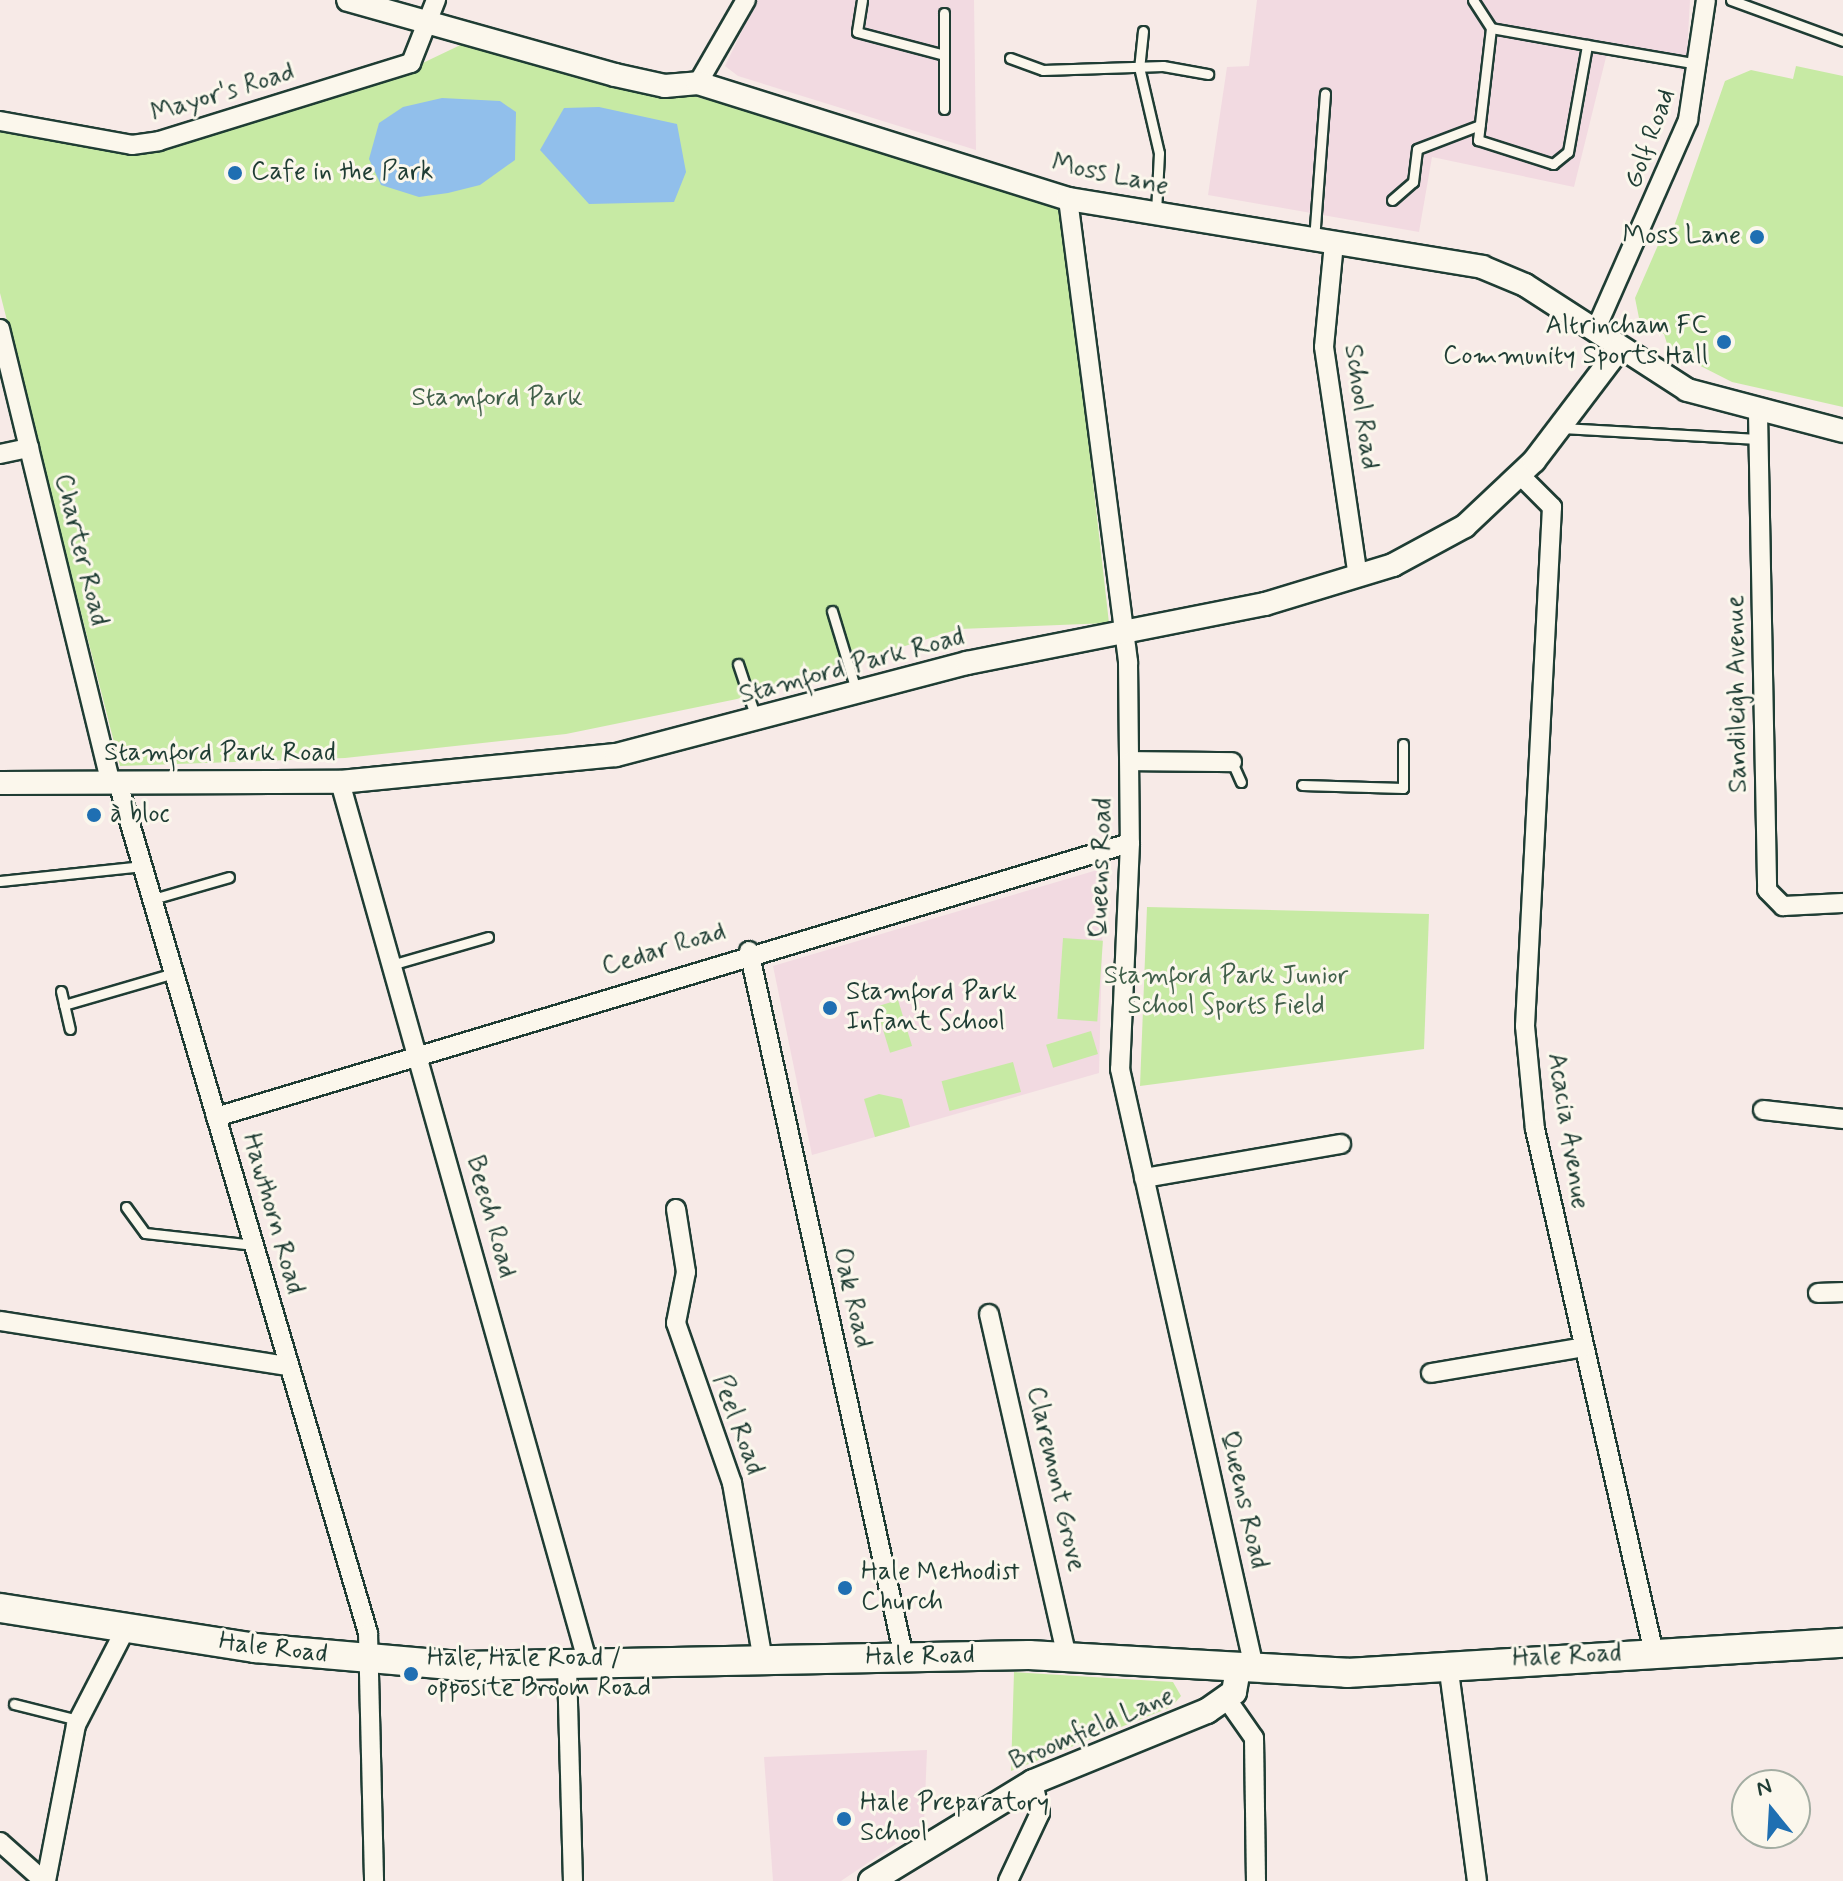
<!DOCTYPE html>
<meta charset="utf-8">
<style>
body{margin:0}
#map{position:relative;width:1843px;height:1881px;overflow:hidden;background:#f7eae7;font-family:Mynerve,sans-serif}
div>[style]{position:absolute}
.built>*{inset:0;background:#f2dae1}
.green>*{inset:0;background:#c7eaa4;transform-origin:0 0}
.water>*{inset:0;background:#91bfeb}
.roads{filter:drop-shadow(2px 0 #1f3d34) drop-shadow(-2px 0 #1f3d34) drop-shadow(0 2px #1f3d34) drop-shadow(0 -2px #1f3d34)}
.service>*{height:9px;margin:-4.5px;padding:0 4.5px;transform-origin:4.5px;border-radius:4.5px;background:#fbf7ec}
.minor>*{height:18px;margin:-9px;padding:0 9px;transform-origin:9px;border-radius:9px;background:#fbf7ec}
.tertiary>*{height:22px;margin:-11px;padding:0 11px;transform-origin:11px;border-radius:11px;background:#fbf7ec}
.secondary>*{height:24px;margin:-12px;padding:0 12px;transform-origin:12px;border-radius:12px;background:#fbf7ec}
.primary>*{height:28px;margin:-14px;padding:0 14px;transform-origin:14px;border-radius:14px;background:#fbf7ec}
.dots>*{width:22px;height:22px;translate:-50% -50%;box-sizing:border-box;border:4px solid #fbf7ec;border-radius:50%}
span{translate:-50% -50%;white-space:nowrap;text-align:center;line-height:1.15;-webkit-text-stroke:6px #fbf7ec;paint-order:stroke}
.street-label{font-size:26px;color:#1f3d34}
.poi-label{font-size:26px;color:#1f3d34}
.left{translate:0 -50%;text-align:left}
.right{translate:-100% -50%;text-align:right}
.park-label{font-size:26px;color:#41604a}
.north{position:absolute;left:1731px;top:1769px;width:80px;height:80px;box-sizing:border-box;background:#fbf7ec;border:2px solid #a3ada2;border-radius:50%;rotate:342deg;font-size:22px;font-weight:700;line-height:32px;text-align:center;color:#1f3d34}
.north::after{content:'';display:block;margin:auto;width:28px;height:36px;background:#1f6fb2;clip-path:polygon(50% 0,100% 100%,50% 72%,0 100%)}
</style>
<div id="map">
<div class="built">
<div style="clip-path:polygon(757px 0,974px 0,976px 150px,738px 76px,725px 66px)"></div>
<div style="clip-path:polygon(1257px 0,1690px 0,1686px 72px,1609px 45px,1574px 187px,1432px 157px,1419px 232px,1208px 195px,1227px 67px,1249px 66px)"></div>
<div style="clip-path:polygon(1104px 868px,1099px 1073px,812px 1155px,773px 966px)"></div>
<div style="clip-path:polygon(927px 1750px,924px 1825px,841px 1881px,773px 1881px,764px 1757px)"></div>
</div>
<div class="green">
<div style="clip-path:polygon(473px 39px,777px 118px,1062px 208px,1109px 623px,959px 629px,737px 699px,566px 734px,345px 758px,120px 766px,0 293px,0 126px,117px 147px,406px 71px)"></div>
<div style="clip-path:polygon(1796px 66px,1843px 76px,1843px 407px,1732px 382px,1669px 350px,1664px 334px,1640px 323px,1635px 298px,1662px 236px,1670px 238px,1725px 81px,1751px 70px,1793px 79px)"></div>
<div style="clip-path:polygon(1147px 907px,1429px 914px,1424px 1049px,1140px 1086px)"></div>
<div style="left:1063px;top:938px;width:40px;height:81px;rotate:4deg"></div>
<div style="left:898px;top:1000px;width:48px;height:23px;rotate:73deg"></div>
<div style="left:1091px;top:1031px;width:24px;height:47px;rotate:73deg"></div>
<div style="left:1013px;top:1062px;width:31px;height:74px;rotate:75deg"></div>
<div style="clip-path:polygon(879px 1094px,902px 1099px,910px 1127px,875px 1137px,864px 1099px)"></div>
<div style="clip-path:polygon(1014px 1672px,1173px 1682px,1181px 1696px,1171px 1707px,1011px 1771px)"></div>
</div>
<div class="water">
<div style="clip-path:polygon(442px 98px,500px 101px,516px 112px,515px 160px,480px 185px,448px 193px,419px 197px,381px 185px,369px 159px,379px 123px,403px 107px)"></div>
<div style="clip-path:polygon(599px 107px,677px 124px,686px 172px,674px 202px,589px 204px,540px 150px,564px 108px)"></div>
</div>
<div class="roads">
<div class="service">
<div style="left:862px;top:0;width:32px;rotate:99deg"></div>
<div style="left:857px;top:32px;width:87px;rotate:14.7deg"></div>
<div style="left:1473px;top:0;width:33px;rotate:57deg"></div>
<div style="left:1731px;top:0;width:119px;rotate:20.1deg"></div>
<div style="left:1143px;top:31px;width:36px;rotate:96deg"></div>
<div style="left:1139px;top:67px;width:88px;rotate:76.9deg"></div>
<div style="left:1159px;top:153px;width:59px;rotate:92.9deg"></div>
<div style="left:1587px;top:45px;width:97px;rotate:-170deg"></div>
<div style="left:1491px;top:28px;width:113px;rotate:96.6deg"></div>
<div style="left:1478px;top:140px;width:79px;rotate:17.7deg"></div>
<div style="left:1553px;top:164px;width:19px;rotate:-39deg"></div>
<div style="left:1568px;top:152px;width:109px;rotate:-79.9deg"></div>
<div style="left:1587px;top:45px;width:113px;rotate:9.7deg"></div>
<div style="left:1010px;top:58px;width:35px;rotate:20deg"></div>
<div style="left:1043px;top:70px;width:120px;rotate:-1.9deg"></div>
<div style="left:1163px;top:66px;width:46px;rotate:10.1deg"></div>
<div style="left:944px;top:109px;width:96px;rotate:-90deg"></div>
<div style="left:1392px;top:200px;width:28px;rotate:-41deg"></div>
<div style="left:1413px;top:182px;width:33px;rotate:-83deg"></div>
<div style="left:1417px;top:149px;width:67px;rotate:-20.9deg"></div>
<div style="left:1314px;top:240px;width:147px;rotate:-85.7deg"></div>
<div style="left:1562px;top:428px;width:196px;rotate:3.2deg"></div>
<div style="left:832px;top:611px;width:83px;rotate:73.1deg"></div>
<div style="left:738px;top:664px;width:57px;rotate:71.6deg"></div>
<div style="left:1232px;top:762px;width:22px;rotate:66deg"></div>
<div style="left:1302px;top:785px;width:101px;rotate:1.7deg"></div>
<div style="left:1403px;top:788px;width:44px;rotate:-90deg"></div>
<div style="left:0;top:881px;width:144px;rotate:-6deg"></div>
<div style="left:153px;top:899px;width:79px;rotate:-16.1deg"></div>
<div style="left:391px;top:965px;width:101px;rotate:-16.1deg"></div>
<div style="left:61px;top:991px;width:39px;rotate:77deg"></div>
<div style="left:64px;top:1005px;width:115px;rotate:-16.2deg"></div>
<div style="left:126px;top:1207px;width:32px;rotate:54deg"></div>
<div style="left:145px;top:1233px;width:110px;rotate:6.3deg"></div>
<div style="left:14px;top:1704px;width:66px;rotate:14deg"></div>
</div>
<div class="minor">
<div style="left:698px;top:83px;width:96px;rotate:-60deg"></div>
<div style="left:0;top:121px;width:134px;rotate:10.3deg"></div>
<div style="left:132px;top:145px;width:27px;rotate:-8deg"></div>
<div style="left:159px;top:141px;width:264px;rotate:-17.2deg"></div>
<div style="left:411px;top:63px;width:68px;rotate:-68.4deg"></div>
<div style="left:1068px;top:199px;width:467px;rotate:82.6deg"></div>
<div style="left:1128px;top:662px;width:181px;rotate:89.4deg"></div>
<div style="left:1130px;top:843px;width:226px;rotate:92.5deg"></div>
<div style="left:1120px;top:1069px;width:618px;rotate:77.38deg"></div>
<div style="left:1334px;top:243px;width:104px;rotate:95.5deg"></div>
<div style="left:1324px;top:347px;width:232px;rotate:81.6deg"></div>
<div style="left:0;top:329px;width:467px;rotate:76.3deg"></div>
<div style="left:1595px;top:331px;width:231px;rotate:-66.2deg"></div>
<div style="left:1688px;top:120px;width:121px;rotate:-81.5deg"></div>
<div style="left:1758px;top:413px;width:477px;rotate:88.9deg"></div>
<div style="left:1767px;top:890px;width:23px;rotate:45deg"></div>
<div style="left:1783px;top:906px;width:60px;rotate:-2.9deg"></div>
<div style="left:0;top:454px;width:30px;rotate:-12deg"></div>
<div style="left:1521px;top:476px;width:44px;rotate:45deg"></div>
<div style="left:1552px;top:507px;width:520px;rotate:92.98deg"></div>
<div style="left:1525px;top:1026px;width:103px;rotate:84.5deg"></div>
<div style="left:1535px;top:1129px;width:537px;rotate:77.21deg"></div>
<div style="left:1131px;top:761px;width:101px;rotate:0.6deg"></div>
<div style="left:340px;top:782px;width:919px;rotate:74.29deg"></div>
<div style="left:118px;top:783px;width:886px;rotate:73.61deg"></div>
<div style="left:368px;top:1633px;width:248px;rotate:88.6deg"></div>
<div style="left:749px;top:951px;width:723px;rotate:77.62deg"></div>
<div style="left:1763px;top:1110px;width:81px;rotate:6.4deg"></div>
<div style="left:216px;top:1117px;width:954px;rotate:-16.69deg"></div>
<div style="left:1144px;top:1178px;width:200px;rotate:-9.8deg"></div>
<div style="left:676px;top:1209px;width:64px;rotate:81deg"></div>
<div style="left:686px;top:1272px;width:52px;rotate:101.1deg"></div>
<div style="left:676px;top:1323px;width:170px;rotate:70.7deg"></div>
<div style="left:732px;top:1483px;width:181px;rotate:80.1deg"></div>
<div style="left:1818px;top:1293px;width:25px;rotate:-2deg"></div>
<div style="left:989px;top:1314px;width:352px;rotate:77.2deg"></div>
<div style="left:0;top:1321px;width:292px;rotate:8.9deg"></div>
<div style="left:1431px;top:1373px;width:155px;rotate:-9.6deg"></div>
<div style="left:1448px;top:1664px;width:219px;rotate:82.4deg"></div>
<div style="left:567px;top:1667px;width:214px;rotate:88.4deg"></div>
<div style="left:1226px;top:1698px;width:49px;rotate:55deg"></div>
<div style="left:1254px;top:1738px;width:143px;rotate:89.2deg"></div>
<div style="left:0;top:1842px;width:59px;rotate:41.6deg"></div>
<div style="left:46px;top:1881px;width:159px;rotate:-79.1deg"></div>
<div style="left:76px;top:1725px;width:107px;rotate:-62.7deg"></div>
<div style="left:1008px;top:1881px;width:75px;rotate:-64.8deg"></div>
<div style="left:1040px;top:1813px;width:32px;rotate:-103deg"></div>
</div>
<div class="tertiary">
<div style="left:348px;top:0;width:277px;rotate:15.7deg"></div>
<div style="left:615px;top:75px;width:51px;rotate:12.4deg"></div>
<div style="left:665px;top:86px;width:33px;rotate:-5deg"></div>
<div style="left:698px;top:83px;width:388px;rotate:17.4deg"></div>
<div style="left:1068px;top:199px;width:420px;rotate:9.3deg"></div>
<div style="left:1482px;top:267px;width:47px;rotate:22.7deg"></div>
<div style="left:1525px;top:285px;width:193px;rotate:32.9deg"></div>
<div style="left:1687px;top:390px;width:161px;rotate:14.7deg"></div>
<div style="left:0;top:783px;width:340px;rotate:-0.2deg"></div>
<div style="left:340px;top:782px;width:277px;rotate:-5.6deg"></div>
<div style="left:616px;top:755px;width:363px;rotate:-14.7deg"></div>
<div style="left:967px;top:663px;width:304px;rotate:-11.2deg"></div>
<div style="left:1265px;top:604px;width:134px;rotate:-16.9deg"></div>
<div style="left:1393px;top:565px;width:82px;rotate:-28.4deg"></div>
<div style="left:1465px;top:526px;width:95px;rotate:-43.3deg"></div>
<div style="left:1534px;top:461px;width:141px;rotate:-52.8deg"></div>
</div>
<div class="secondary">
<div style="left:871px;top:1881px;width:190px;rotate:-31.4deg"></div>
<div style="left:1033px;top:1782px;width:188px;rotate:-22.2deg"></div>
<div style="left:1207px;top:1711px;width:33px;rotate:-35deg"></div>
<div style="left:1234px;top:1692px;width:22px;rotate:-80deg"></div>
</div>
<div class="primary">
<div style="left:0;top:1608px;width:258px;rotate:8.9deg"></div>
<div style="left:255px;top:1648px;width:208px;rotate:5deg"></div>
<div style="left:462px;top:1666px;width:567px;rotate:-1.11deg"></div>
<div style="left:1029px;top:1655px;width:319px;rotate:3.2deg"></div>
<div style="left:1347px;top:1673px;width:497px;rotate:-3.5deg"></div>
</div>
</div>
<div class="dots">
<div style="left:235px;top:173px;background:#1f6fb2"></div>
<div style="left:1757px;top:237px;background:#1f6fb2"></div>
<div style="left:1724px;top:342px;background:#1f6fb2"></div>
<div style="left:94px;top:815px;background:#1f6fb2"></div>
<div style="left:830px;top:1008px;background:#1f6fb2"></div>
<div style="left:845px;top:1588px;background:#1f6fb2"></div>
<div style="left:411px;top:1674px;background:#1f6fb2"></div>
<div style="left:844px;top:1819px;background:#1f6fb2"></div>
</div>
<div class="street-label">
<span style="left:223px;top:94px;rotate:-17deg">Mayor's Road</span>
<span style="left:1651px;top:139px;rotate:-70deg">Golf Road</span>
<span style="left:1110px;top:176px;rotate:12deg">Moss Lane</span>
<span style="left:1360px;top:407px;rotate:82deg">School Road</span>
<span style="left:80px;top:550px;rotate:76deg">Charter Road</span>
<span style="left:852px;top:667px;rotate:-15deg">Stamford Park Road</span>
<span style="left:1738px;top:694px;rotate:-91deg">Sandileigh Avenue</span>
<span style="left:220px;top:754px">Stamford Park Road</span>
<span style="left:1102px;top:868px;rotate:-88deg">Queens Road</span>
<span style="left:664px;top:950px;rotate:-17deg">Cedar Road</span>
<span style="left:1567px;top:1131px;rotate:81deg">Acacia Avenue</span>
<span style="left:272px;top:1214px;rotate:74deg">Hawthorn Road</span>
<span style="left:490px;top:1217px;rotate:74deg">Beech Road</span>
<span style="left:851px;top:1298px;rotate:77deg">Oak Road</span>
<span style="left:737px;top:1425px;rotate:70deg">Peel Road</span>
<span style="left:1055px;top:1479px;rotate:77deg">Claremont Grove</span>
<span style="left:1243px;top:1500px;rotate:77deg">Queens Road</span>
<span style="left:273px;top:1649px;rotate:7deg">Hale Road</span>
<span style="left:920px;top:1657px;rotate:-1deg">Hale Road</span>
<span style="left:1567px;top:1657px;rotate:-3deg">Hale Road</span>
<span style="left:1092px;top:1730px;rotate:-23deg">Broomfield Lane</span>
</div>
<div class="poi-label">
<span class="left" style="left:251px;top:173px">Cafe in the Park</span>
<span class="right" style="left:1741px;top:237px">Moss Lane</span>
<span class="right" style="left:1708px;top:342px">Altrincham FC<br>Community Sports Hall</span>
<span class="left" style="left:110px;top:815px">à bloc</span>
<span class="left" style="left:846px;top:1008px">Stamford Park<br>Infant School</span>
<span class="left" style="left:861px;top:1588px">Hale Methodist<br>Church</span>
<span class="left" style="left:427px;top:1674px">Hale, Hale Road /<br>opposite Broom Road</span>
<span class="left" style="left:860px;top:1819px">Hale Preparatory<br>School</span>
</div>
<div class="park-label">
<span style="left:497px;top:399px">Stamford Park</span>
<span style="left:1226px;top:992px">Stamford Park Junior<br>School Sports Field</span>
</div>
<div class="north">N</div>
</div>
